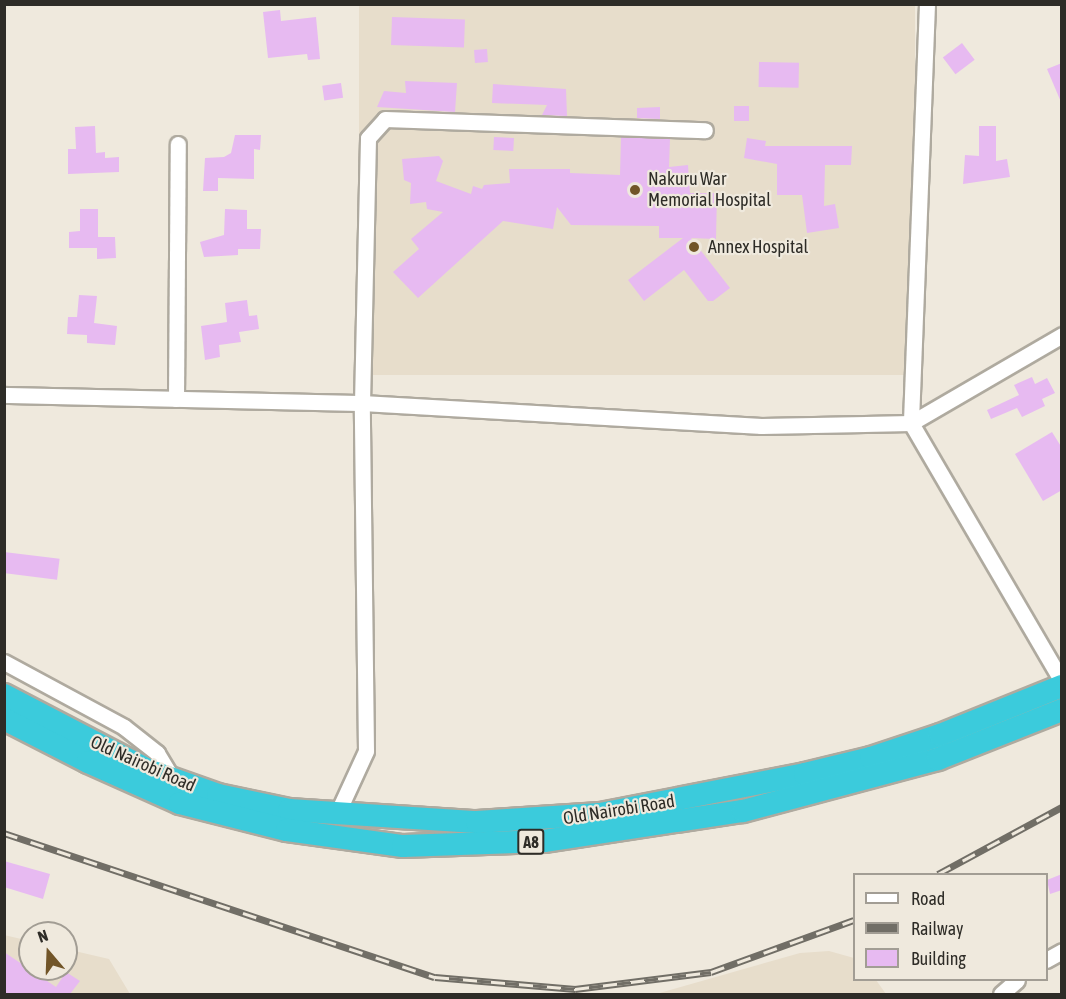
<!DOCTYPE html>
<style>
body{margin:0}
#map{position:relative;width:1066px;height:999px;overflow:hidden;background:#efe9dd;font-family:"Asap Condensed",sans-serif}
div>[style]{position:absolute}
.built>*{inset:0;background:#e7ddcb;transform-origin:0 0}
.building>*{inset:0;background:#e7baf1;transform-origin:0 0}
.roads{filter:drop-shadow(2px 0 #afaa9f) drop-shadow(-2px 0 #afaa9f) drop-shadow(0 2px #afaa9f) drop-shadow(0 -2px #afaa9f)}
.minor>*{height:15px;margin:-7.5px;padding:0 7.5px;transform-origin:7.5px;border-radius:7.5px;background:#fff}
.highway>*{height:22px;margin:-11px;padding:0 11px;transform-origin:11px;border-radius:11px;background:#3bcbdc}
.rail>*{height:7px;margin-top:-3.5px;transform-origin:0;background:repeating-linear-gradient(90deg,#efe9dd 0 14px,#716e66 0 28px);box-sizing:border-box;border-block:2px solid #716e66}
.dots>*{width:16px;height:16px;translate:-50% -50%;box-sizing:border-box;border:3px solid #efe9dd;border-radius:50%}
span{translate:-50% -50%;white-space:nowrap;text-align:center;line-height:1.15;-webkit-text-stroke:4.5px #efe9dd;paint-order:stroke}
.shield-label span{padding:2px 4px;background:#efe9dd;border:2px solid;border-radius:4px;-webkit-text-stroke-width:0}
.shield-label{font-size:16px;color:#2e2c27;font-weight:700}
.poi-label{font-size:18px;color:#2e2c27}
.left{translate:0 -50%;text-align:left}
.street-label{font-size:18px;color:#2e2c27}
.frame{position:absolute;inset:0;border:6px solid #2e2c27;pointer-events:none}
.legend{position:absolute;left:853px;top:873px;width:195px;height:108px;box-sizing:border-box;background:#efe9dd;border:2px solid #a29d94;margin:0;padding:8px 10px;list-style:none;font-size:18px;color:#2e2c27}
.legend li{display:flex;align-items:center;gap:12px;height:30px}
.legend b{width:30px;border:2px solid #a29d94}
.north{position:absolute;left:18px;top:921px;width:60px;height:60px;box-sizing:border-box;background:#efe9dd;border:2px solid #a29d94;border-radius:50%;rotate:341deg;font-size:16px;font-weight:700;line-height:24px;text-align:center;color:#2e2c27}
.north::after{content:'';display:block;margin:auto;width:21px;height:27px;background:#715528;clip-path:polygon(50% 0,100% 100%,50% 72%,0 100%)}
</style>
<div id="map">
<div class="built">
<div style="left:359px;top:5px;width:556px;height:370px"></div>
<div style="clip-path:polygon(4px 935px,30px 941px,30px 969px,66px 969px,66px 949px,109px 959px,130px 994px,5px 994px)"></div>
<div style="clip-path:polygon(829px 951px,854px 958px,854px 980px,876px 980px,886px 994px,656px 994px,800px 953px)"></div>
</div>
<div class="building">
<div style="clip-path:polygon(280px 10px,281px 21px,316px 17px,320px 59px,308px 60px,307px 54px,268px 58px,263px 12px)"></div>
<div style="left:392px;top:17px;width:73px;height:28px;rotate:2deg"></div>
<div style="left:962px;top:43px;width:21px;height:24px;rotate:53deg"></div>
<div style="left:487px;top:49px;width:13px;height:13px;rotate:86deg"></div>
<div style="left:759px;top:62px;width:40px;height:25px;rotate:1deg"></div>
<div style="clip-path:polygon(1062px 63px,1062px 102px,1061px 102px,1047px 69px)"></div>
<div style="clip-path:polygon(405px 81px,457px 83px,455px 112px,377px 107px,384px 91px,406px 93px)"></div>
<div style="left:341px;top:83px;width:15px;height:19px;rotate:82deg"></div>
<div style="clip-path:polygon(493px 84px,566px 89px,567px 116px,542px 115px,547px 105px,492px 103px)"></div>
<div style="left:734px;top:106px;width:15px;height:15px"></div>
<div style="clip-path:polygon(660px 107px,660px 119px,637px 118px,637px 108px)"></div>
<div style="clip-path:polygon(95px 126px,96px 153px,105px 152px,105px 158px,119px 157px,119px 172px,68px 174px,68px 149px,76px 149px,75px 127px)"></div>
<div style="clip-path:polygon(979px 126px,996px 126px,996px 161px,1007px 159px,1010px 177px,963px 184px,965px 155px,979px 156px)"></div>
<div style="clip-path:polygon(235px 135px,261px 135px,260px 150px,254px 149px,254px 179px,218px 178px,218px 191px,203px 191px,205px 158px,224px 157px,231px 153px)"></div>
<div style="left:494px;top:137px;width:20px;height:13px;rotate:3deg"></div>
<div style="clip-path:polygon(621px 137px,670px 139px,669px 167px,688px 165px,690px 193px,717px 193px,716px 239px,691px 238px,730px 288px,713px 301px,708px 301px,684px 270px,644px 301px,628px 280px,683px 238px,659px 238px,659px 226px,571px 225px,557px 207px,553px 229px,503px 221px,418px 298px,393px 272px,419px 249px,411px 239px,443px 212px,427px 209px,426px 202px,410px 204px,411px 183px,404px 180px,402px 159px,439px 156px,443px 161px,436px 181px,471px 194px,473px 186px,482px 189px,484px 185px,510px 183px,509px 169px,570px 169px,570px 173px,620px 175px)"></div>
<div style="clip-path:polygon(747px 138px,766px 141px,765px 146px,852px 146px,851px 165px,825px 165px,824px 206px,835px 204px,839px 228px,807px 233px,802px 195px,777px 195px,777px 164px,744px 158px)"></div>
<div style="clip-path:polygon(80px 209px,98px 209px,98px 237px,115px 237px,116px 258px,97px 259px,97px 248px,69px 248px,69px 232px,80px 231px)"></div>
<div style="clip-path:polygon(225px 209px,247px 210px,247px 229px,261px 229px,260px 249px,238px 249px,238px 255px,204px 257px,200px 242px,224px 235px)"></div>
<div style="clip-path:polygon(79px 295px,97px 296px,94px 323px,117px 326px,115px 345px,87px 343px,87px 335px,67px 334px,68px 317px,77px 317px)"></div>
<div style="clip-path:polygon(247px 300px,249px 316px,257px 315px,259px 329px,239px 332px,241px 342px,219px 345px,220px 357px,205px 360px,201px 326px,227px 322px,225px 303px)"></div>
<div style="clip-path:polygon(1032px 377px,1035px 384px,1047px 378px,1055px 393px,1042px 399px,1045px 406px,1022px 417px,1017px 408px,991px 419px,987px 410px,1019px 395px,1014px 385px)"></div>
<div style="clip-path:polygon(1052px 432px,1062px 448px,1062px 490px,1043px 501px,1015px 454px)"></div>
<div style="left:4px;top:552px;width:56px;height:21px;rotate:7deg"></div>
<div style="clip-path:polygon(4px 861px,50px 874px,43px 899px,4px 887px)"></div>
<div style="clip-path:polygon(1062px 874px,1062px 890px,1050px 894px,1047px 880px)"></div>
<div style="clip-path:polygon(4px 952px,56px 987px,66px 972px,80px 981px,70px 994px,4px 994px)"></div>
</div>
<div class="roads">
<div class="minor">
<div style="left:927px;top:4px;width:419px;rotate:92.2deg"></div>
<div style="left:911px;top:423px;width:299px;rotate:59.7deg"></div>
<div style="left:4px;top:395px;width:358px;rotate:1.3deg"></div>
<div style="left:362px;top:403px;width:400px;rotate:3.3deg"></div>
<div style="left:761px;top:426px;width:150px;rotate:-1.1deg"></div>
<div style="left:911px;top:423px;width:175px;rotate:-30.2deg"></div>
<div style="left:176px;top:399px;width:255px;rotate:-89.6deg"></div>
<div style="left:4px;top:662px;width:136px;rotate:28.4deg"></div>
<div style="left:124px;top:727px;width:42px;rotate:38.2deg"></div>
<div style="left:157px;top:753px;width:31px;rotate:59deg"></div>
<div style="left:337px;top:814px;width:69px;rotate:-65.3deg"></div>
<div style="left:366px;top:751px;width:348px;rotate:-90.7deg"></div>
<div style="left:362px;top:403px;width:265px;rotate:-88.7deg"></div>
<div style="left:368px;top:138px;width:25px;rotate:-48deg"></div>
<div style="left:385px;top:119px;width:320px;rotate:2deg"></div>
<div style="left:1046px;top:960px;width:18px;rotate:-29deg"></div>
<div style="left:1001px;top:994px;width:21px;rotate:-41deg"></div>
</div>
<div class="highway">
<div style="left:4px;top:695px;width:165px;rotate:27.5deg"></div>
<div style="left:150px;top:771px;width:72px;rotate:19.4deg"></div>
<div style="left:218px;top:795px;width:73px;rotate:11.9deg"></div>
<div style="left:289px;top:810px;width:188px;rotate:3.7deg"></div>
<div style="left:477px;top:822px;width:123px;rotate:-3.7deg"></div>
<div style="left:600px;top:814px;width:209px;rotate:-11deg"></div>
<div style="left:805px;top:774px;width:68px;rotate:-13.6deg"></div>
<div style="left:871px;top:758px;width:73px;rotate:-18.4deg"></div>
<div style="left:940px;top:735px;width:131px;rotate:-21.9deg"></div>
<div style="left:4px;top:719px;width:94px;rotate:27.1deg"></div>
<div style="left:88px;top:762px;width:101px;rotate:24deg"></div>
<div style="left:180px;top:803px;width:110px;rotate:14.2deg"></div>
<div style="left:287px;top:830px;width:117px;rotate:7.9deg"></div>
<div style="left:403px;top:846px;width:141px;rotate:-2deg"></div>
<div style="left:544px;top:841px;width:201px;rotate:-8.6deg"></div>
<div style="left:743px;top:811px;width:202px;rotate:-14.9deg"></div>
<div style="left:938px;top:759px;width:133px;rotate:-21.6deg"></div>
</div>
</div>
<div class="rail">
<div style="left:4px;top:833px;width:454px;rotate:18.5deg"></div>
<div style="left:435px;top:977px;width:141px;rotate:4.9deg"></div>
<div style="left:575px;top:989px;width:137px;rotate:-7.1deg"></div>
<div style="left:711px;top:972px;width:152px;rotate:-20deg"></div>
<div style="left:938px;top:874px;width:141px;rotate:-28.4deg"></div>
</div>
<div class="dots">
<div style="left:635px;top:190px;background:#715528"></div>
<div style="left:694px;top:247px;background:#715528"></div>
</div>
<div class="shield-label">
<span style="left:531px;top:842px">A8</span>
</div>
<div class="poi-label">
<span class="left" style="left:648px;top:190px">Nakuru War<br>Memorial Hospital</span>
<span class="left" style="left:708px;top:247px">Annex Hospital</span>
</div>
<div class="street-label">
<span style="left:143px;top:764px;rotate:24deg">Old Nairobi Road</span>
<span style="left:619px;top:810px;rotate:-9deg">Old Nairobi Road</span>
</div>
<div class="frame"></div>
<ul class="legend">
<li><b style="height:8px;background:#fff"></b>Road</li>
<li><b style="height:8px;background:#716e66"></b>Railway</li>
<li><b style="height:16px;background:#e7baf1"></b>Building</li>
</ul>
<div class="north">N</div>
</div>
